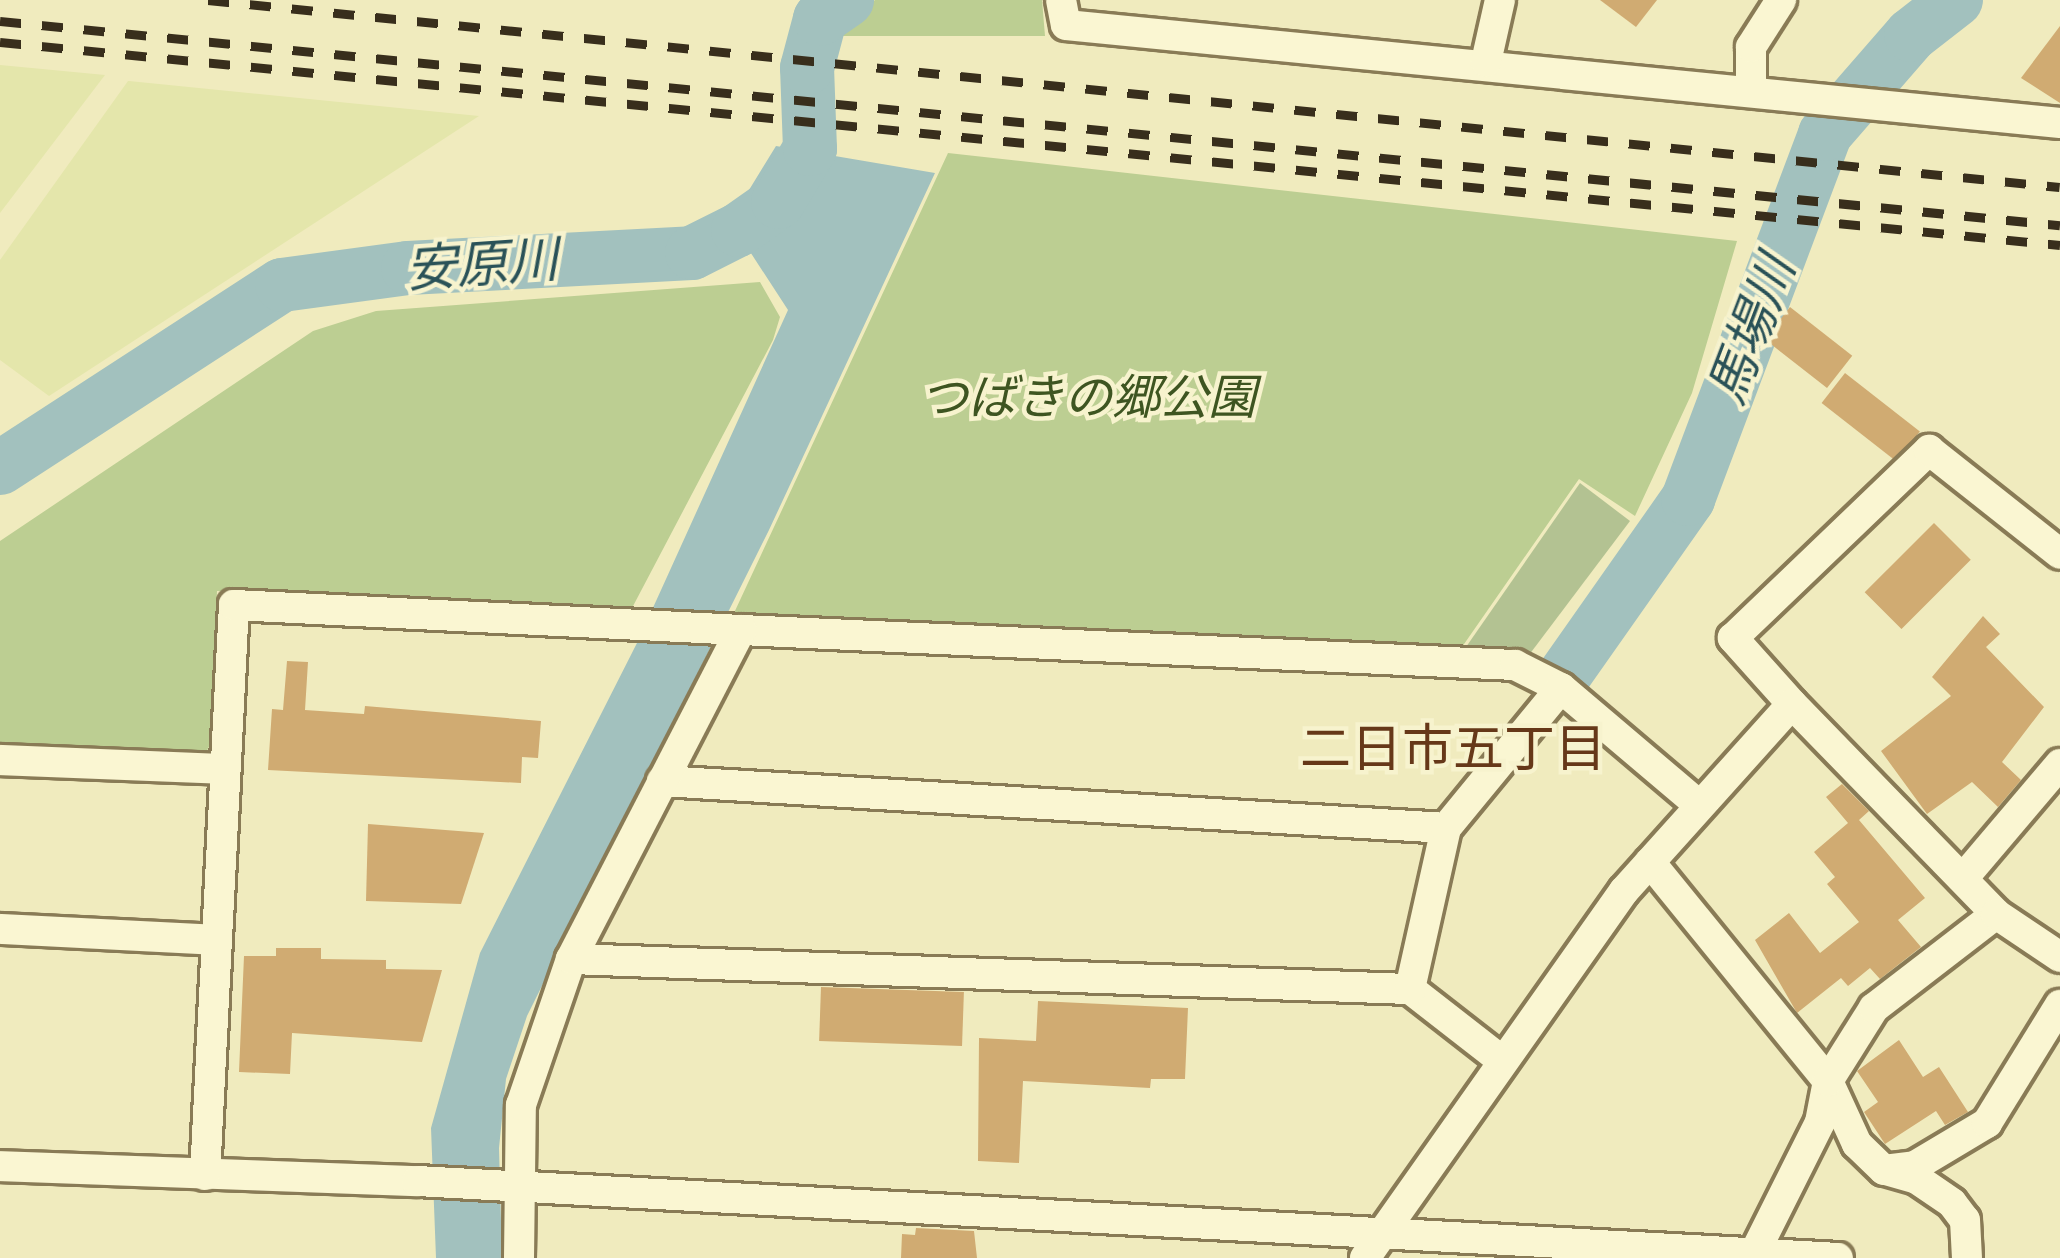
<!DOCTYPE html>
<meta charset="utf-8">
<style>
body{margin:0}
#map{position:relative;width:2060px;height:1258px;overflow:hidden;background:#f0ebbe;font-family:"Zilla Slab","Noto Sans JP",serif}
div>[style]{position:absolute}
.farmland>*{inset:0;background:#e4e6ab}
.green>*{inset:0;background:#bcce92}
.cemetery>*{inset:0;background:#b3c292}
.water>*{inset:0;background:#a2c1be}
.river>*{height:54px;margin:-27px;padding:0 27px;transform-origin:27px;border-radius:27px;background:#a2c1be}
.building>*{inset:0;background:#d0ab72;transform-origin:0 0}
.roads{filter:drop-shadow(3px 0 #897b56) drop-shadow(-3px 0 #897b56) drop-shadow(0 3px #897b56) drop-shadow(0 -3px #897b56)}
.minor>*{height:30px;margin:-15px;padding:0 15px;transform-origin:15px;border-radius:15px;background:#faf6d2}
.rail>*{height:9px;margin-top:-4.5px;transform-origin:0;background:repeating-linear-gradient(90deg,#382e1c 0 21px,transparent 0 42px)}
span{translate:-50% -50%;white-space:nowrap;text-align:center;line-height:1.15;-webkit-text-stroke:9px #f7f3ce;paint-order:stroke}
.park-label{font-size:48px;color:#3e5521;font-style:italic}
.water-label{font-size:51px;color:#2a5258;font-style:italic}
.neighbourhood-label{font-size:51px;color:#663819}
</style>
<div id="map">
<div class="farmland">
<div style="clip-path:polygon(0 65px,105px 75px,0 213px)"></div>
<div style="clip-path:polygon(128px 81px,129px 81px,479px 116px,49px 396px,0 360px,0 260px)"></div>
</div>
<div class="green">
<div style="clip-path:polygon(875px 0,1042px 0,1045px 36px,835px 36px)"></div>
<div style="clip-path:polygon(948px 153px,1737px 241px,1692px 393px,1635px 516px,1579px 479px,1462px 647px,734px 613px)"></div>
<div style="clip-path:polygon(760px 282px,780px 317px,773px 340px,632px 608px,217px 591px,212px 741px,203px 758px,0 748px,0 541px,313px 331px,376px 311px)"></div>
</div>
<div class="cemetery">
<div style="clip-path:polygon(1580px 483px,1630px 521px,1529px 655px,1466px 647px)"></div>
</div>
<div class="water">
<div style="clip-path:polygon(776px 146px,935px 173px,769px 530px,527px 1016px,506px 1079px,499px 1148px,502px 1258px,436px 1258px,431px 1128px,480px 953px,637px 643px,788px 310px,730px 221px)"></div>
</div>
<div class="river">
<div style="left:0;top:468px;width:336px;rotate:-33deg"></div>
<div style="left:282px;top:285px;width:127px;rotate:-7.7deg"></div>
<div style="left:408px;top:268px;width:284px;rotate:-3deg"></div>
<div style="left:692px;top:253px;width:51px;rotate:-26.6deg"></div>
<div style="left:738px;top:230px;width:49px;rotate:-35deg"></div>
<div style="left:778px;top:202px;width:62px;rotate:-58.9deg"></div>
<div style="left:810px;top:149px;width:81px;rotate:-92.1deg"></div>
<div style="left:807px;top:68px;width:51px;rotate:-75.1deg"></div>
<div style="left:820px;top:19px;width:33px;rotate:-35deg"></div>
<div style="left:1563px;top:677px;width:218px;rotate:-54.9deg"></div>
<div style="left:1688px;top:499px;width:390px;rotate:-69.4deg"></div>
<div style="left:1825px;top:134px;width:131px;rotate:-49deg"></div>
<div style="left:1911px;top:35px;width:57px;rotate:-37.9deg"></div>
</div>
<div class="building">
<div style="clip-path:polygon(1600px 0,1657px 0,1636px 27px)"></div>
<div style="clip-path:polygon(2060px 26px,2060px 103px,2021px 78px)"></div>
<div style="left:1790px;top:307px;width:79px;height:41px;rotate:38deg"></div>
<div style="left:1845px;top:373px;width:95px;height:38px;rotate:38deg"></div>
<div style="left:1934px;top:523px;width:52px;height:98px;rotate:45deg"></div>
<div style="clip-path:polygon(1983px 616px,2000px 634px,1986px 647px,2044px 707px,2002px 762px,2021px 780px,1998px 807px,1972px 782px,1927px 814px,1881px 751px,1951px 696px,1932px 677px)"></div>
<div style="clip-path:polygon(287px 661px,308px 662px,305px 710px,364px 714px,365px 706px,541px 721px,538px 758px,522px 757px,521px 783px,268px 770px,272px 709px,283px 710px)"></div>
<div style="clip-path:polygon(1842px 784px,1869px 811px,1859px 820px,1925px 898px,1898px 920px,1921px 947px,1880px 979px,1870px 968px,1848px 986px,1841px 978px,1797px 1013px,1755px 940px,1789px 913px,1820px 953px,1859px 922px,1827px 884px,1835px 877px,1814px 852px,1848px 823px,1826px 797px)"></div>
<div style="clip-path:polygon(368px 824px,484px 833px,461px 904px,366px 901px)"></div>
<div style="clip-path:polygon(276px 948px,321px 948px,321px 959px,386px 960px,386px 969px,442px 970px,422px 1042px,292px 1033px,290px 1074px,239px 1072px,244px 956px,276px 956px)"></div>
<div style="left:821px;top:987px;width:143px;height:54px;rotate:2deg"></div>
<div style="clip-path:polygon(1038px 1001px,1188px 1008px,1185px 1079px,1151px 1079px,1150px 1088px,1023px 1081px,1019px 1163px,978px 1161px,979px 1038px,1036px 1041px)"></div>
<div style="clip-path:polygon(1899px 1040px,1923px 1077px,1939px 1067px,1968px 1112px,1945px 1125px,1936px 1111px,1885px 1144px,1864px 1112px,1878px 1102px,1857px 1071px)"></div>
<div style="clip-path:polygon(916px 1228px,974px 1231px,977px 1258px,901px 1258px,902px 1234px,915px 1235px)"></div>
</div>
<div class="roads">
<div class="minor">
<div style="left:1061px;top:0;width:25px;rotate:79deg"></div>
<div style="left:1066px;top:25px;width:999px;rotate:5.63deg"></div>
<div style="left:1486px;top:62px;width:64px;rotate:-77.3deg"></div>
<div style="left:1751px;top:89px;width:42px;rotate:-90deg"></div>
<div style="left:1751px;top:47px;width:56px;rotate:-57.4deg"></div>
<div style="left:1792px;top:704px;width:89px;rotate:-131.8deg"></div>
<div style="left:1733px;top:638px;width:272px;rotate:-43.8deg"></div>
<div style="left:1929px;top:450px;width:167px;rotate:38.4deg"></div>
<div style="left:0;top:760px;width:225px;rotate:2.3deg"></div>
<div style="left:662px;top:781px;width:785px;rotate:3.43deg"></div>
<div style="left:1650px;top:862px;width:282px;rotate:50.9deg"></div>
<div style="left:1828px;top:1081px;width:69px;rotate:65.3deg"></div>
<div style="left:1857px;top:1144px;width:37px;rotate:44deg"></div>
<div style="left:1884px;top:1170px;width:31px;rotate:-7deg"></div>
<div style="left:1915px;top:1166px;width:84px;rotate:-30.8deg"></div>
<div style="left:1987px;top:1123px;width:139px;rotate:-58.3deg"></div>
<div style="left:1965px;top:876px;width:147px;rotate:-49.7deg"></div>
<div style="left:0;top:929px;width:214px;rotate:2.9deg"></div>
<div style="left:571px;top:959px;width:370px;rotate:-62.7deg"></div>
<div style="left:741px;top:630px;width:775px;rotate:2.59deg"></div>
<div style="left:1515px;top:665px;width:51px;rotate:26.6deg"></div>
<div style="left:1410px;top:989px;width:114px;rotate:37.9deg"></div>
<div style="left:0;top:1166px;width:417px;rotate:2.1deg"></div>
<div style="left:417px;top:1181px;width:1423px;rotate:3.1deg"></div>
<div style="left:1886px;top:1170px;width:32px;rotate:16deg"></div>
<div style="left:1917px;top:1179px;width:42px;rotate:34.4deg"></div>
<div style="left:1952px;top:1203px;width:21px;rotate:53deg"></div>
<div style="left:1965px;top:1220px;width:38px;rotate:87deg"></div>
<div style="left:205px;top:1175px;width:571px;rotate:-87.09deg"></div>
<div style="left:234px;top:605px;width:508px;rotate:2.82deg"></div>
<div style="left:1754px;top:1254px;width:148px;rotate:-63.4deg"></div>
<div style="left:1820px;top:1122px;width:42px;rotate:-79deg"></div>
<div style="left:1828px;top:1081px;width:86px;rotate:-57.8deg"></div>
<div style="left:1874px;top:1008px;width:154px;rotate:-37.6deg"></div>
<div style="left:519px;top:1258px;width:153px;rotate:-89.3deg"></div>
<div style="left:521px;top:1105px;width:154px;rotate:-71.1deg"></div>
<div style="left:571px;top:959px;width:840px;rotate:2.05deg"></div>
<div style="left:1410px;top:989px;width:165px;rotate:-77.4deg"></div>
<div style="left:1446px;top:828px;width:181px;rotate:-50.6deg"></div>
<div style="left:1561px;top:688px;width:180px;rotate:40.3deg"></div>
<div style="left:1365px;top:1258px;width:449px;rotate:-54.8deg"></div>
<div style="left:1624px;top:891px;width:251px;rotate:-48.1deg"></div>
<div style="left:1792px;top:704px;width:293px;rotate:45.8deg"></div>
<div style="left:1996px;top:914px;width:77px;rotate:33.9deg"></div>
</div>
</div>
<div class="rail">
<div style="left:208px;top:0;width:1861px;rotate:5.77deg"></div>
<div style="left:0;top:21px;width:2070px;rotate:5.66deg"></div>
<div style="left:0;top:42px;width:2070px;rotate:5.63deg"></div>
</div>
<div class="park-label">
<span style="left:1088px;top:398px">つばきの郷公園</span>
</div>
<div class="water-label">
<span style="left:482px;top:265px;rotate:-4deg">安原川</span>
<span style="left:1752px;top:330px;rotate:-69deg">馬場川</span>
</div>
<div class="neighbourhood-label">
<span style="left:1453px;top:749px">二日市五丁目</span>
</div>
</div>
